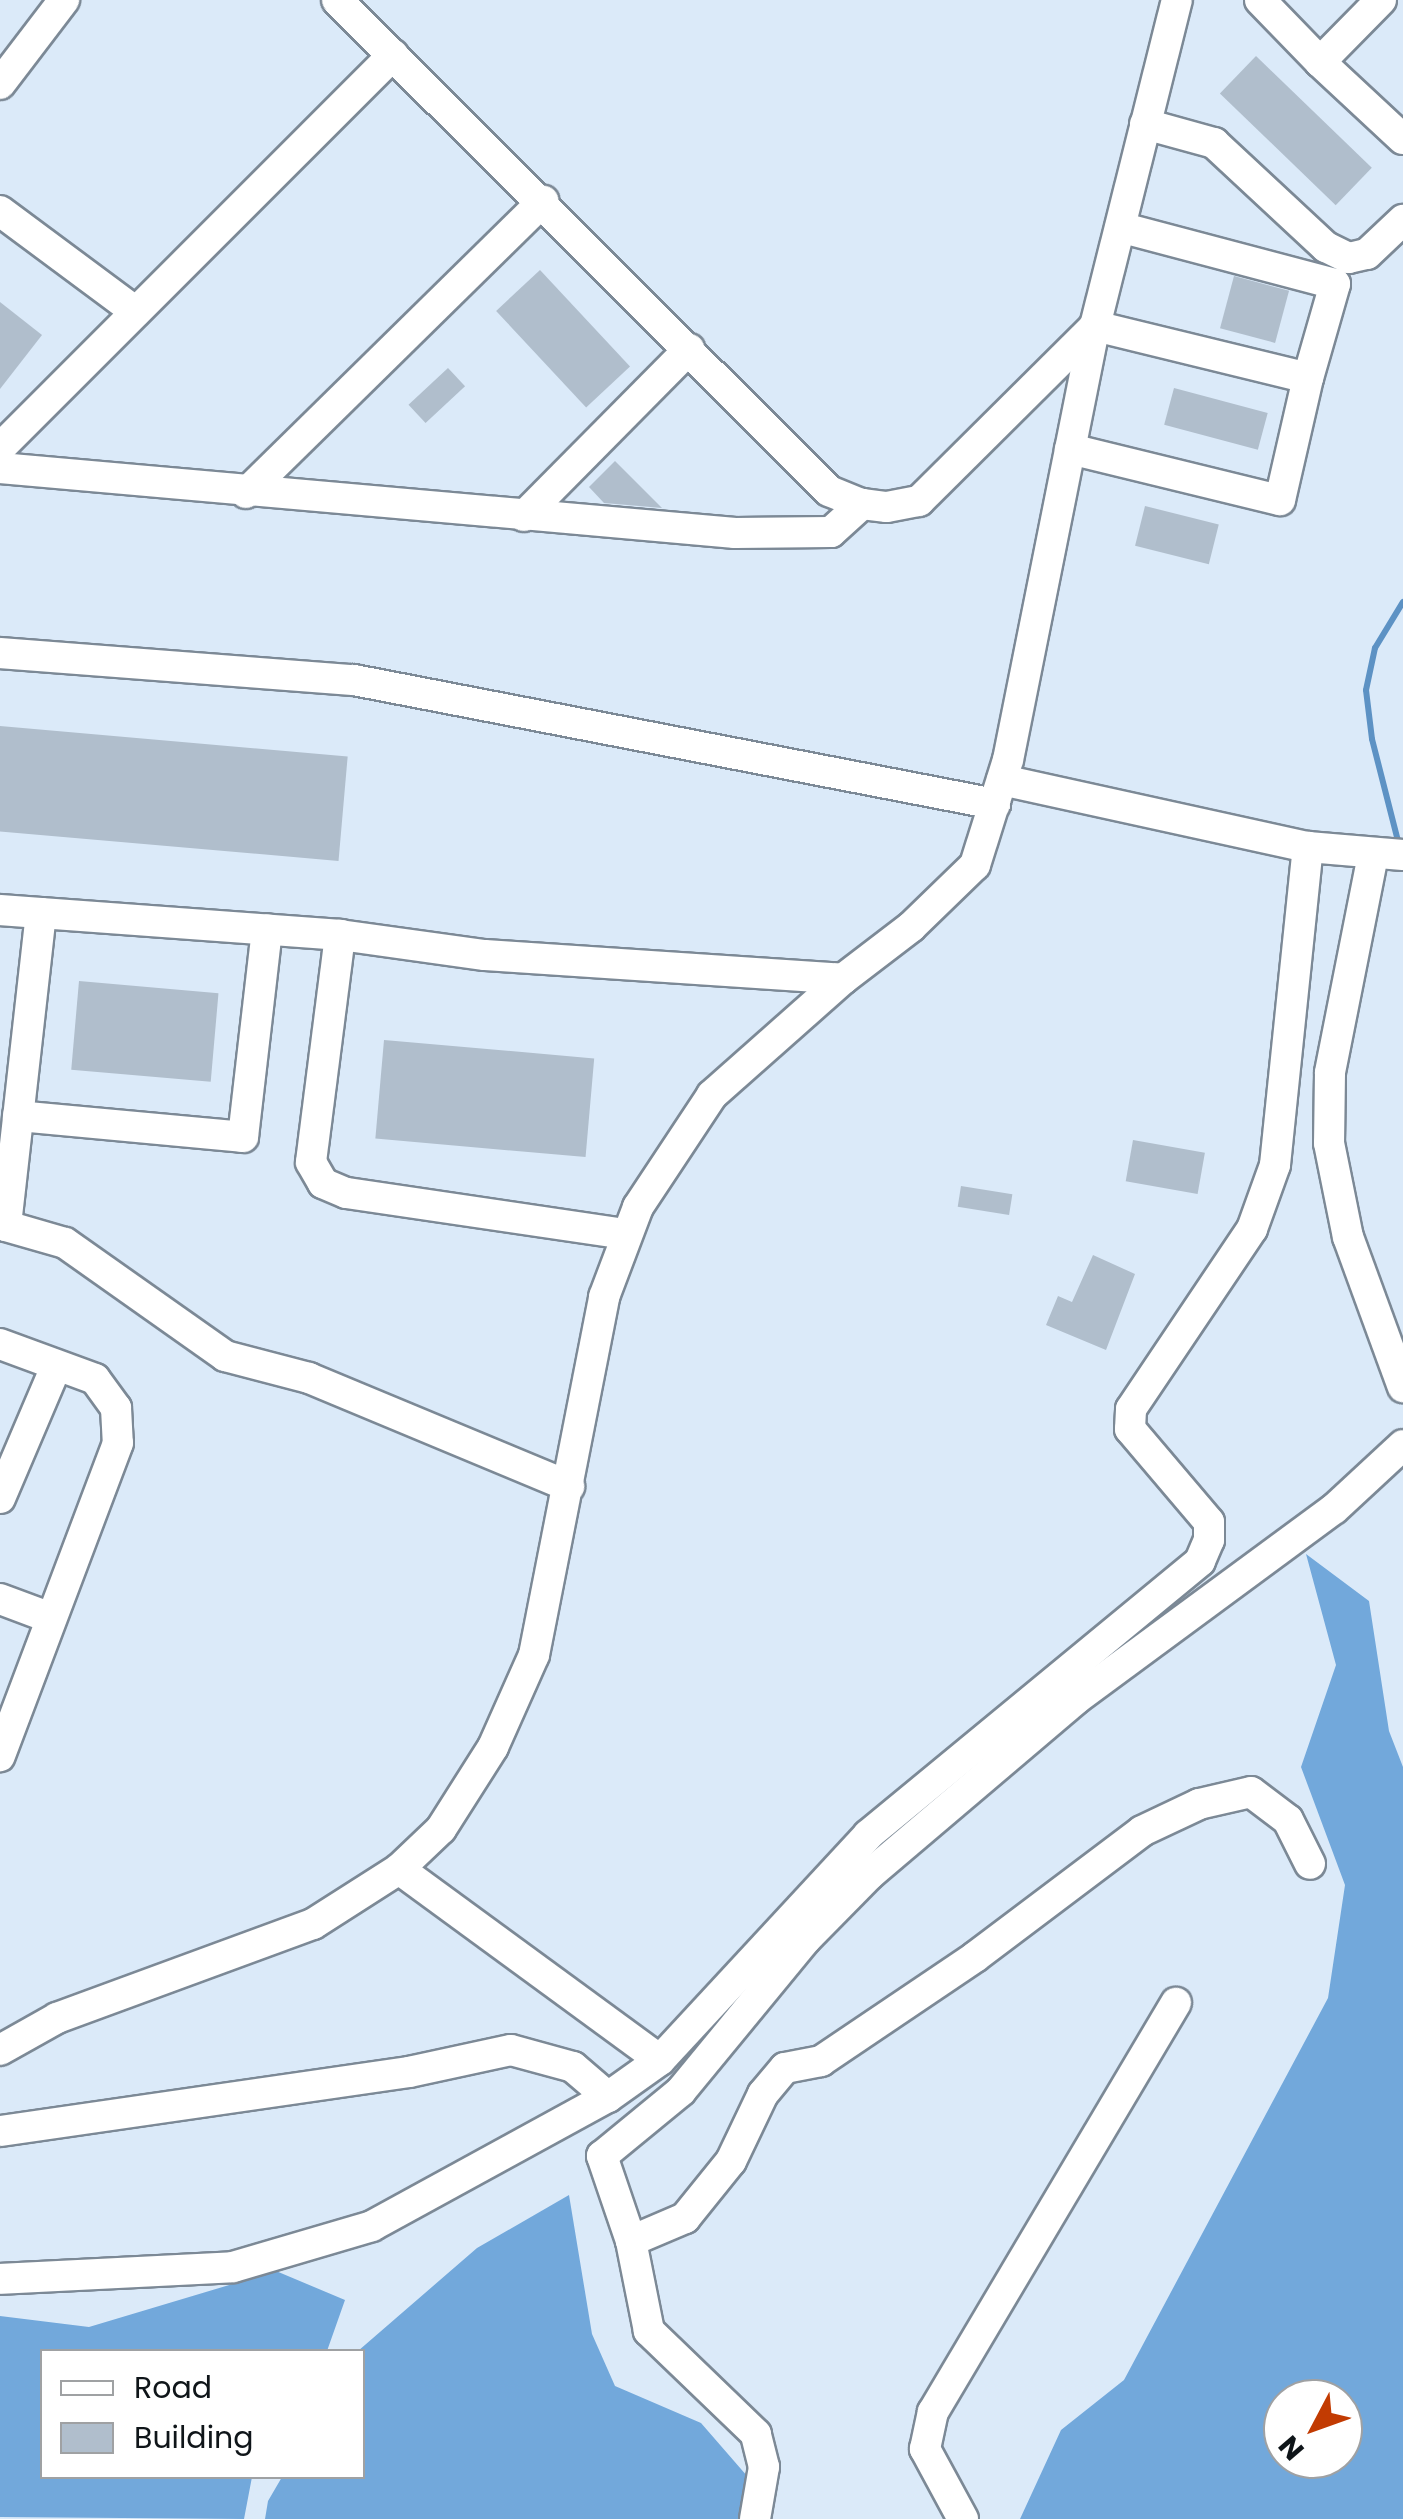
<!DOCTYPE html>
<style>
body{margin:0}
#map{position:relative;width:1403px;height:2519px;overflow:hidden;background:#dbeaf9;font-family:Poppins,sans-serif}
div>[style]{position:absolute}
.forest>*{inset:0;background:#72a8db}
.stream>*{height:6px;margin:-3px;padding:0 3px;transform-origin:3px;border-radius:3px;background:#5d92c4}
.building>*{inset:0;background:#b0becc;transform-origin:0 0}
.roads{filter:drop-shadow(2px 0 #7c8996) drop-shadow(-2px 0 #7c8996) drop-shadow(0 2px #7c8996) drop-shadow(0 -2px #7c8996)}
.minor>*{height:30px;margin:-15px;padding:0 15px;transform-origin:15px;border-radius:15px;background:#fff}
span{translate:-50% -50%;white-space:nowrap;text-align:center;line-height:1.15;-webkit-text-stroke:9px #fff;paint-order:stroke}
.legend{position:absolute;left:40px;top:2349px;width:325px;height:130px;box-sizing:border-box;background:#fff;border:2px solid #9fa1a3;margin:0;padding:12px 18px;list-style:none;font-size:30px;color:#0f1519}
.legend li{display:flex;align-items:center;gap:20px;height:50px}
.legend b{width:50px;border:2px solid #9fa1a3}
.north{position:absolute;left:1263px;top:2379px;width:100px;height:100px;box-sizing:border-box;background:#fff;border:2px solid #9fa1a3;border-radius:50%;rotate:229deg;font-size:28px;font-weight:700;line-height:40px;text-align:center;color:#0f1519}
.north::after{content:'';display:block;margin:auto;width:35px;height:45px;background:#c23b02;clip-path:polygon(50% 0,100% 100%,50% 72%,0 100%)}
</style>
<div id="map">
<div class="forest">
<div style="clip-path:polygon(evenodd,1306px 1554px,1369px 1601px,1389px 1731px,1403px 1767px,1403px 2519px,1020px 2519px,1061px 2430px,1124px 2380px,1328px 1998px,1345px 1885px,1301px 1767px,1336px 1665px,1306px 1554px,1283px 2399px,1343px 2399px,1343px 2459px,1283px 2459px,1283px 2399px)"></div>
<div style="clip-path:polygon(569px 2195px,592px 2334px,615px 2386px,701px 2423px,754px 2484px,747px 2519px,265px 2519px,268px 2501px,282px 2477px,362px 2476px,362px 2352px,358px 2351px,477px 2248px)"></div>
<div style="clip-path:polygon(276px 2271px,345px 2300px,327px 2351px,42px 2352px,42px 2476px,252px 2477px,244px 2519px,0 2517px,0 2316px,89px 2327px)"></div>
</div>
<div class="stream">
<div style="left:1399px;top:845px;width:109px;rotate:-104.3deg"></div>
<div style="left:1372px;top:739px;width:49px;rotate:-97deg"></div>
<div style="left:1366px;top:690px;width:43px;rotate:-77.9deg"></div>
<div style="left:1375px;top:648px;width:54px;rotate:-58.7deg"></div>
</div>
<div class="building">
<div style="left:1256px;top:56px;width:161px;height:52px;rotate:44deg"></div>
<div style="left:540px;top:270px;width:132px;height:60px;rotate:47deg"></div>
<div style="left:1234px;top:276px;width:57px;height:54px;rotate:15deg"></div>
<div style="clip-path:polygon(0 302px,42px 335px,0 389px)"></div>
<div style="left:448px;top:368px;width:25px;height:54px;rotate:47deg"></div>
<div style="left:1174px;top:388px;width:97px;height:38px;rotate:15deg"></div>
<div style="clip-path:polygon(615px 461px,662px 508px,604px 503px,589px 487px)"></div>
<div style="left:1145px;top:506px;width:76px;height:41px;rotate:14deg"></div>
<div style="left:0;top:726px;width:349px;height:105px;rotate:5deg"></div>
<div style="left:79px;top:981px;width:140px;height:89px;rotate:5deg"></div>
<div style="left:384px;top:1040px;width:211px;height:99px;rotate:5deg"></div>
<div style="left:1133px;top:1140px;width:73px;height:42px;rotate:10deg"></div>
<div style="left:961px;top:1186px;width:52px;height:21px;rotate:9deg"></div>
<div style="clip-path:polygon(1093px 1255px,1135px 1274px,1106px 1350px,1046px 1325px,1058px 1296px,1072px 1302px)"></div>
</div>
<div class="roads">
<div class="minor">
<div style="left:337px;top:0;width:695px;rotate:44.94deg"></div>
<div style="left:829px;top:491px;width:35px;rotate:22deg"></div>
<div style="left:862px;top:504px;width:25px;rotate:7deg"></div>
<div style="left:887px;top:507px;width:33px;rotate:-11deg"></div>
<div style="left:919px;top:501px;width:248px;rotate:-44.8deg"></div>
<div style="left:1260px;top:0;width:86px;rotate:45.9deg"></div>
<div style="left:1320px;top:62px;width:87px;rotate:-45.5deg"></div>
<div style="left:1320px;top:62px;width:113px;rotate:42.9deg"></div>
<div style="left:0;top:84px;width:106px;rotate:-52.7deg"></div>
<div style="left:1145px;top:124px;width:72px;rotate:15.4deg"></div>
<div style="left:1214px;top:143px;width:153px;rotate:42.9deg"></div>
<div style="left:1326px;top:247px;width:25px;rotate:26deg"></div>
<div style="left:1349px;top:258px;width:18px;rotate:-13deg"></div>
<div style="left:1367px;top:254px;width:50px;rotate:-43.4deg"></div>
<div style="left:0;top:211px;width:169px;rotate:36.6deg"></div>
<div style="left:1095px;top:326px;width:219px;rotate:13.7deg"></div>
<div style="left:1308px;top:378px;width:98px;rotate:-74deg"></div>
<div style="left:1335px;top:284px;width:222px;rotate:-165.2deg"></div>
<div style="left:0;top:448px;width:556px;rotate:-45deg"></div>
<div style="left:1070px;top:449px;width:216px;rotate:13.7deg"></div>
<div style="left:1280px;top:500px;width:125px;rotate:-77.1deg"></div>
<div style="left:0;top:468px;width:738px;rotate:5.05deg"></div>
<div style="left:735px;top:533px;width:96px;rotate:-0.6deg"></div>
<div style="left:831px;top:532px;width:42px;rotate:-42.1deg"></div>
<div style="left:246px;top:493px;width:417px;rotate:-44.5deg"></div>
<div style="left:524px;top:516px;width:235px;rotate:-45.3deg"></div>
<div style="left:0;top:653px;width:355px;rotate:4.4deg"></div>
<div style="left:354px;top:680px;width:653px;rotate:10.95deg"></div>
<div style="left:1002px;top:780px;width:313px;rotate:12.4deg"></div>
<div style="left:1308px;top:847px;width:95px;rotate:4.8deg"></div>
<div style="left:1373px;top:855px;width:222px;rotate:101.2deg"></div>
<div style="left:1330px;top:1073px;width:70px;rotate:90.8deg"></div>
<div style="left:1329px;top:1143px;width:96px;rotate:78.6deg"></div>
<div style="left:1348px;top:1237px;width:160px;rotate:69.9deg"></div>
<div style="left:0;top:910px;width:341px;rotate:4.2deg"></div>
<div style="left:41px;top:913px;width:315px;rotate:96.4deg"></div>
<div style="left:6px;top:1226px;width:61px;rotate:16.1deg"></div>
<div style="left:65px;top:1243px;width:196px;rotate:35.2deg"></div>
<div style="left:225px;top:1356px;width:87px;rotate:14.7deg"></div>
<div style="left:309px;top:1378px;width:282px;rotate:22.6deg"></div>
<div style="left:18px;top:1116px;width:226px;rotate:5.3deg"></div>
<div style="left:243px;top:1137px;width:209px;rotate:-83.4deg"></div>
<div style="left:625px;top:1234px;width:282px;rotate:-171.6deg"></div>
<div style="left:346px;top:1193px;width:25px;rotate:-157deg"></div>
<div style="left:323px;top:1183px;width:24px;rotate:-120deg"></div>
<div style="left:311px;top:1162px;width:229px;rotate:-82.7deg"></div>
<div style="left:340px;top:935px;width:146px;rotate:7.9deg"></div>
<div style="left:485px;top:955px;width:359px;rotate:3.8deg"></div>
<div style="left:0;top:1344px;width:101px;rotate:20.2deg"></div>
<div style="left:95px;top:1379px;width:36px;rotate:54deg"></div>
<div style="left:116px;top:1408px;width:35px;rotate:87deg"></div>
<div style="left:118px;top:1443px;width:335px;rotate:110.7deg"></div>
<div style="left:0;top:1498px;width:142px;rotate:-66.9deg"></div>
<div style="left:0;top:1599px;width:54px;rotate:20.4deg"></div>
<div style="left:399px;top:1869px;width:323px;rotate:36.2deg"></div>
<div style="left:0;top:2050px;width:65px;rotate:-29.3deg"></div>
<div style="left:57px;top:2018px;width:273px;rotate:-20.2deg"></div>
<div style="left:313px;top:1924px;width:102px;rotate:-32.6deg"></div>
<div style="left:399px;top:1869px;width:58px;rotate:-43.6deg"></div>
<div style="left:441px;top:1829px;width:97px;rotate:-57.6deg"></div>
<div style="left:493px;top:1747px;width:101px;rotate:-66deg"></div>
<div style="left:534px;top:1655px;width:365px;rotate:-78.9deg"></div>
<div style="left:604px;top:1297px;width:96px;rotate:-69.3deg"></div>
<div style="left:638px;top:1207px;width:134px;rotate:-56.5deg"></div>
<div style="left:712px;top:1095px;width:175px;rotate:-41.5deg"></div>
<div style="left:843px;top:979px;width:86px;rotate:-37.4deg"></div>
<div style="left:911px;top:927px;width:89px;rotate:-44.1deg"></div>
<div style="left:975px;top:865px;width:110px;rotate:-72.6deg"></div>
<div style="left:1008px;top:760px;width:443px;rotate:-78.7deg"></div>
<div style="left:1095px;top:326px;width:336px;rotate:-75.9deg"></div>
<div style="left:0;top:2131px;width:413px;rotate:-8.2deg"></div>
<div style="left:409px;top:2072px;width:104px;rotate:-12.2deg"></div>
<div style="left:511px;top:2050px;width:64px;rotate:15.3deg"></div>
<div style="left:573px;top:2067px;width:46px;rotate:40.6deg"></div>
<div style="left:631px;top:2241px;width:59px;rotate:-23.1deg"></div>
<div style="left:685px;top:2218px;width:73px;rotate:-51.1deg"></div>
<div style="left:731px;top:2161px;width:74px;rotate:-64.5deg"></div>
<div style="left:763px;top:2094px;width:34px;rotate:-50deg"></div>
<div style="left:785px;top:2068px;width:37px;rotate:-11deg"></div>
<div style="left:821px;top:2061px;width:186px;rotate:-34deg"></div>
<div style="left:975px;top:1957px;width:209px;rotate:-37deg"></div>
<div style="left:1142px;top:1831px;width:63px;rotate:-25.3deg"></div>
<div style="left:1199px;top:1804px;width:53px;rotate:-13deg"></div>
<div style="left:1251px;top:1792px;width:46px;rotate:37.1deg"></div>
<div style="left:1288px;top:1820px;width:49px;rotate:63.4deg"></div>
<div style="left:0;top:2279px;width:233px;rotate:-2.9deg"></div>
<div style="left:233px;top:2267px;width:145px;rotate:-16.4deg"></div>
<div style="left:372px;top:2226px;width:269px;rotate:-28.7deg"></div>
<div style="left:608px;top:2097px;width:64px;rotate:-35.4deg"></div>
<div style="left:660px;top:2060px;width:306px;rotate:-47.2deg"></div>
<div style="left:868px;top:1835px;width:430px;rotate:-39.5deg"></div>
<div style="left:1200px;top:1561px;width:23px;rotate:-67deg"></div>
<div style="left:1209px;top:1540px;width:18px;rotate:-90deg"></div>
<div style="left:1209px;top:1522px;width:122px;rotate:-130.3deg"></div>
<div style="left:1130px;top:1429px;width:20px;rotate:-87deg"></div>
<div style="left:1131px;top:1409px;width:217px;rotate:-56.1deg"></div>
<div style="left:1252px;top:1229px;width:68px;rotate:-70.2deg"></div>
<div style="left:1275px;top:1165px;width:320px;rotate:-84.1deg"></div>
<div style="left:755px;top:2519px;width:53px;rotate:-80.2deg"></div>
<div style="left:764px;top:2467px;width:34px;rotate:-104deg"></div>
<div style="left:756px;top:2434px;width:149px;rotate:-136.1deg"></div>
<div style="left:649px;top:2331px;width:92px;rotate:-101.3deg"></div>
<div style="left:631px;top:2241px;width:90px;rotate:-108.8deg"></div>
<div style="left:602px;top:2156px;width:102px;rotate:-39.4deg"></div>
<div style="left:681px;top:2091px;width:197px;rotate:-50.6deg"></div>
<div style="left:806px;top:1939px;width:91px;rotate:-45.4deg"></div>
<div style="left:870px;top:1874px;width:270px;rotate:-40.3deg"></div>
<div style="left:1076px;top:1699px;width:320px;rotate:-36.4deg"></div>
<div style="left:1334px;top:1509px;width:94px;rotate:-42.8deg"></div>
<div style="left:963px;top:2519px;width:80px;rotate:-118.5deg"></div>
<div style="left:925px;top:2449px;width:38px;rotate:-78deg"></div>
<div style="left:933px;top:2412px;width:476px;rotate:-59.3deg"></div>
</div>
</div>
<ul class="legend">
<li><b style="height:12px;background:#fff"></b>Road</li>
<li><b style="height:28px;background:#b0becc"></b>Building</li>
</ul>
<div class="north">N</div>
</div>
